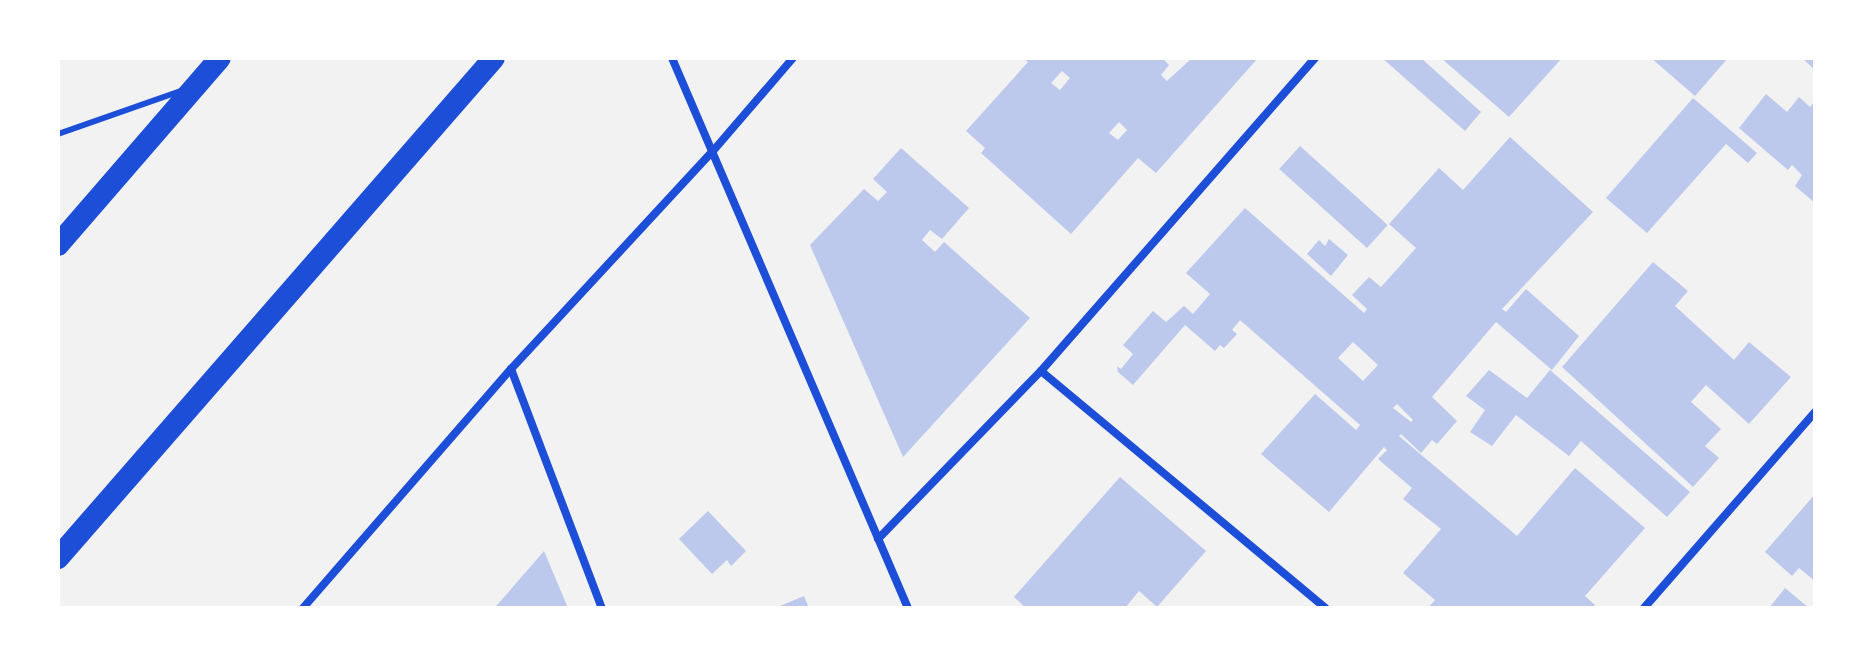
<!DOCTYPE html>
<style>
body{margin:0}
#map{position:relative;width:1873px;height:666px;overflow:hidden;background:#f2f2f2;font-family:"Crimson Pro",serif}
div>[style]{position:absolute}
.building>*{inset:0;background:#bdc9ec;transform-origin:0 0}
.service>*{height:6px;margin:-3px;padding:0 3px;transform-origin:3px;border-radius:3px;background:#1d4ed8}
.minor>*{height:8px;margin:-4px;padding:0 4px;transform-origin:4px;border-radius:4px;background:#1d4ed8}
.trunk>*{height:22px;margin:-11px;padding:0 11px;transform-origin:11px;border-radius:11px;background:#1d4ed8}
span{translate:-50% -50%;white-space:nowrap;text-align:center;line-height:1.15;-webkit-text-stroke:6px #fff;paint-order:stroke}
.frame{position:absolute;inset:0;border:60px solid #fff;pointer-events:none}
</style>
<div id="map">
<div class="building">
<div style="clip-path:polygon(evenodd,1023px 58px,1162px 58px,1169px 65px,1161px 75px,1167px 81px,1192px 58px,1258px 58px,1156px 173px,1138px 158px,1071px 234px,981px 153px,985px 148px,966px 131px,1028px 62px,1023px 58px,1062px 71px,1070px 78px,1060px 90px,1051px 83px,1062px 71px,1023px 58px,1119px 122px,1127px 130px,1118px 140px,1109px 133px,1119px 122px)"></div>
<div style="clip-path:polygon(1382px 58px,1421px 58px,1481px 112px,1465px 131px)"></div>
<div style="clip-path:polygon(1441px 58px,1562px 58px,1509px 117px)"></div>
<div style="clip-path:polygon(1651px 58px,1728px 58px,1695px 96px)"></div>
<div style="clip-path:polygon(1802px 58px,1815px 58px,1815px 70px)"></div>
<div style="clip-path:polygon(1766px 94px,1787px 112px,1799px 97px,1810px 107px,1815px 101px,1815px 203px,1795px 186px,1802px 175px,1792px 165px,1788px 170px,1739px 128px)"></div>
<div style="clip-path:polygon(1693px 98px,1757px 153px,1748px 163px,1726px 144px,1647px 233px,1606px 198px)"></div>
<div style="clip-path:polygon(evenodd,1510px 137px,1593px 212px,1502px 309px,1506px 312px,1526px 289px,1579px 336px,1552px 370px,1496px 322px,1432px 397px,1457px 421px,1437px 444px,1432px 440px,1421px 453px,1401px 434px,1399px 436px,1517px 536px,1575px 468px,1645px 528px,1585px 596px,1595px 605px,1593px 608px,1428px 608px,1435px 600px,1403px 573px,1441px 529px,1403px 499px,1412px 488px,1378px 459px,1387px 450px,1384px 447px,1329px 512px,1261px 454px,1315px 394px,1356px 430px,1360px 425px,1240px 320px,1232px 330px,1237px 334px,1224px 348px,1220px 345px,1215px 351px,1185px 325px,1133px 385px,1118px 372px,1117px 366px,1121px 369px,1133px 354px,1123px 345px,1153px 311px,1166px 322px,1184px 306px,1193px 314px,1210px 294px,1186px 273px,1245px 208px,1364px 313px,1367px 309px,1352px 295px,1369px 277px,1381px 287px,1416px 248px,1389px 224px,1439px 168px,1463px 190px,1510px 137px,1353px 342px,1378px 365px,1363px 381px,1338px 358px,1353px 342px,1510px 137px,1397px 404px,1413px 420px,1411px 422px,1393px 408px,1397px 404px)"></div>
<div style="left:1300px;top:146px;width:118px;height:31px;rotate:42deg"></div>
<div style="clip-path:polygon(901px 148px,969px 208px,942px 239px,930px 230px,922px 240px,935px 252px,944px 242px,1030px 318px,903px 457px,810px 245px,864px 189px,878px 201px,887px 192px,873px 179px)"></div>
<div style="clip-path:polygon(1329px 239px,1348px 255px,1331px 276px,1307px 254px,1319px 240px,1325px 246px)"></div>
<div style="clip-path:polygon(1653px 262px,1688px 291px,1675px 306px,1734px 360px,1749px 342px,1791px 377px,1749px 424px,1706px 385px,1691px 402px,1721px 429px,1705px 446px,1719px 458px,1693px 487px,1562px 367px)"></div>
<div style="clip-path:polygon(1489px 370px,1527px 398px,1550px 370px,1690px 492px,1667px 517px,1581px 441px,1569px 456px,1516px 415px,1492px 446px,1470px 432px,1485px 410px,1466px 396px)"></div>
<div style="clip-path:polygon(1120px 477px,1206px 551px,1157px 607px,1139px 591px,1125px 608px,1026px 608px,1014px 597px)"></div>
<div style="clip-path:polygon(1815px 494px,1815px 581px,1799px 568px,1792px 576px,1765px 552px)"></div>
<div style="clip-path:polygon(708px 511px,746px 551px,731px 566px,727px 560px,712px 574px,679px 539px)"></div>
<div style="clip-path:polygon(544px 551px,568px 608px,494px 608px,498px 604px)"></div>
<div style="clip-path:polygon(1785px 588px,1809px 608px,1769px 608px)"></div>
<div style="clip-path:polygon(804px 596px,809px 608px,775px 608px)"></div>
</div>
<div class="service">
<div style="left:58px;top:134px;width:130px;rotate:-19.3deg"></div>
</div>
<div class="minor">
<div style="left:672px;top:58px;width:598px;rotate:66.78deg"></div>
<div style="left:511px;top:369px;width:256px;rotate:69.2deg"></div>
<div style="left:1041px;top:371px;width:370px;rotate:39.8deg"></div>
<div style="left:878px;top:539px;width:234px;rotate:-45.9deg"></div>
<div style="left:1041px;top:371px;width:416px;rotate:-48.8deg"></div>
<div style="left:303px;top:608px;width:317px;rotate:-49deg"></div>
<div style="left:511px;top:369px;width:297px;rotate:-47.2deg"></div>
<div style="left:713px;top:151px;width:123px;rotate:-49.3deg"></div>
<div style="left:1644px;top:608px;width:260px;rotate:-48.9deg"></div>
</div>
<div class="trunk">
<div style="left:58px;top:245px;width:247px;rotate:-49.1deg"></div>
<div style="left:58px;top:558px;width:663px;rotate:-48.91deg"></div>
</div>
<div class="frame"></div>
</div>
